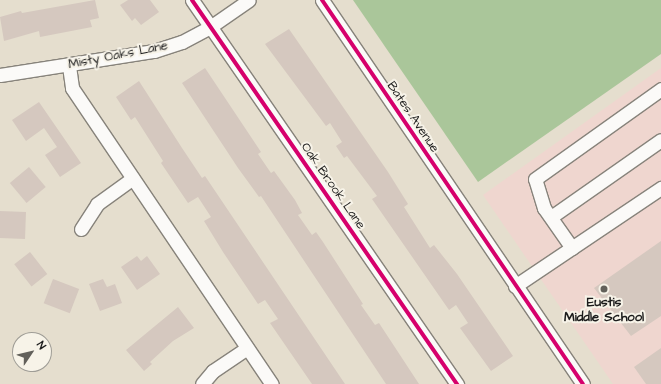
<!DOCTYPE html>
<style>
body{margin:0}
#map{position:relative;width:661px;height:384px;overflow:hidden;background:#e5dece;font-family:"Architects Daughter",sans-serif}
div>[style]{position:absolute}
.built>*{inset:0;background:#efd6cf}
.forest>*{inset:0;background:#aac69a}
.building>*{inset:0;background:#d5c8bf;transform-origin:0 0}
.roads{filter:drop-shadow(1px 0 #87837b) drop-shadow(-1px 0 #87837b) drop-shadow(0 1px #87837b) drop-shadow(0 -1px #87837b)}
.minor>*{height:13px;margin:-6.5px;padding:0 6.5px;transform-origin:6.5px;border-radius:6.5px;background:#fbfaf8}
.cycleway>*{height:4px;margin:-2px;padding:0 2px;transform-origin:2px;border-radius:2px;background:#d6006c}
.dots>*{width:11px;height:11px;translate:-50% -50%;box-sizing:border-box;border:2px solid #f7f3e8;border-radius:50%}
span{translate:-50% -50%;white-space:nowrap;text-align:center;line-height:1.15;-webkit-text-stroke:4px #f7f3e8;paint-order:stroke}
.street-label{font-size:13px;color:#1c1c1c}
.poi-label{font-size:13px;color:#1c1c1c;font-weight:700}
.north{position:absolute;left:12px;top:332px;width:40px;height:40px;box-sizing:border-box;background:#f7f3e8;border:1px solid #9f9d96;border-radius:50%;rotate:55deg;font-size:11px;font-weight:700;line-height:16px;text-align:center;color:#1c1c1c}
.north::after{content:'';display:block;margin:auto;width:14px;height:18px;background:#62605a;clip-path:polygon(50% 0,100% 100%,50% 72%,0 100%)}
</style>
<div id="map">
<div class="built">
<div style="clip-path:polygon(661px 68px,661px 384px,613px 384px,483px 195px)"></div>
</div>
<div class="forest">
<div style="clip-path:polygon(353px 0,661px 0,661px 54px,478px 182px)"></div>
</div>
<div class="building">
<div style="clip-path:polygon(95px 0,99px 18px,90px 20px,92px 27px,40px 37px,39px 31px,4px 41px,0 17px,21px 11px,22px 13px)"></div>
<div style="clip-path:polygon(128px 0,150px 0,159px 12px,141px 25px,135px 18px,132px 21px,120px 5px)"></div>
<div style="clip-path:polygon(289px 29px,388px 172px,408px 204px,404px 207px,430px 248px,434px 245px,457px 274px,513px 356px,491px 371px,460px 328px,468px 323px,456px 305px,449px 310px,372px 199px,377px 196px,347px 156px,344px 158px,336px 146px,342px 142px,330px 123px,326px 126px,265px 44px)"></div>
<div style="clip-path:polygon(205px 68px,261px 152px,258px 154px,271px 173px,274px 171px,295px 200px,302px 213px,298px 215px,312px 235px,316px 232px,323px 242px,363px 304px,361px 305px,375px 325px,379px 323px,419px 384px,386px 384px,261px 196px,259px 197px,238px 168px,182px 83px)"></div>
<div style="clip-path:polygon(139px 81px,182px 148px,202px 178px,205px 176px,345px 384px,312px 384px,270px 323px,278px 319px,265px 300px,258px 304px,223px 252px,204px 221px,211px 217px,198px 197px,188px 203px,161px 163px,163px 161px,135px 117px,131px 120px,116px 97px)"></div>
<div style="clip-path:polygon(39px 102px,81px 163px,60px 177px,45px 155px,57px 147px,44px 128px,26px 141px,12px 120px)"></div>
<div style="left:29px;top:167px;width:26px;height:25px;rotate:50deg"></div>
<div style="left:0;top:211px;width:26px;height:27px;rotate:2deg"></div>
<div style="clip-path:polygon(661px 241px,661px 316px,631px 336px,594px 288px)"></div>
<div style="left:30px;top:252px;width:28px;height:20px;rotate:52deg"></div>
<div style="clip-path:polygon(137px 256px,141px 261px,147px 256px,160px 274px,137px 290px,121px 267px)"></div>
<div style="left:53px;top:279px;width:28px;height:26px;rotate:21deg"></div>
<div style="clip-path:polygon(103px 279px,107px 287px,115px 284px,122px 303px,100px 311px,89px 284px)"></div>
<div style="clip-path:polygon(178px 307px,194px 328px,173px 341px,150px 362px,152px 364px,144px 371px,126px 350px)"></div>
<div style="clip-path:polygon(661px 348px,661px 384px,646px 384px,634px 367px)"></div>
</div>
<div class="roads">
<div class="minor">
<div style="left:192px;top:0;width:467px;rotate:55.4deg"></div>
<div style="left:322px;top:0;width:464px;rotate:55.8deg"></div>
<div style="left:69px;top:66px;width:22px;rotate:82deg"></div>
<div style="left:72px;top:88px;width:357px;rotate:56deg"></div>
<div style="left:0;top:75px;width:156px;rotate:-8.9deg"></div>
<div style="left:154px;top:51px;width:29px;rotate:-18deg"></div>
<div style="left:182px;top:42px;width:32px;rotate:-28deg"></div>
<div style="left:210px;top:27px;width:47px;rotate:-34.7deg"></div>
<div style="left:551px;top:217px;width:134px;rotate:-35deg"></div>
<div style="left:81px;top:229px;width:30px;rotate:-57deg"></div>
<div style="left:97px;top:204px;width:44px;rotate:-35.8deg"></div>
<div style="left:572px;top:248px;width:49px;rotate:-125deg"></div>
<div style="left:544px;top:208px;width:30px;rotate:-107deg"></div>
<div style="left:535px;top:179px;width:155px;rotate:-35.5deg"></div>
<div style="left:515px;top:286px;width:176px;rotate:-33.9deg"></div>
<div style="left:202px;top:384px;width:17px;rotate:-50deg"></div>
<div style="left:213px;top:371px;width:41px;rotate:-34.1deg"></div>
</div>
</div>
<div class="cycleway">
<div style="left:192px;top:0;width:467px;rotate:55.4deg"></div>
<div style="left:322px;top:0;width:464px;rotate:55.8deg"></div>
</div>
<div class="dots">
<div style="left:604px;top:289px;background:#62605a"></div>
</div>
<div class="street-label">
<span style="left:118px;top:55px;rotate:-11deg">Misty Oaks Lane</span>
<span style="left:413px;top:117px;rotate:56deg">Bates Avenue</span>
<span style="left:333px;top:186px;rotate:55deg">Oak Brook Lane</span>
</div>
<div class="poi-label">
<span style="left:604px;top:310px">Eustis<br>Middle School</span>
</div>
<div class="north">N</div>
</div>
